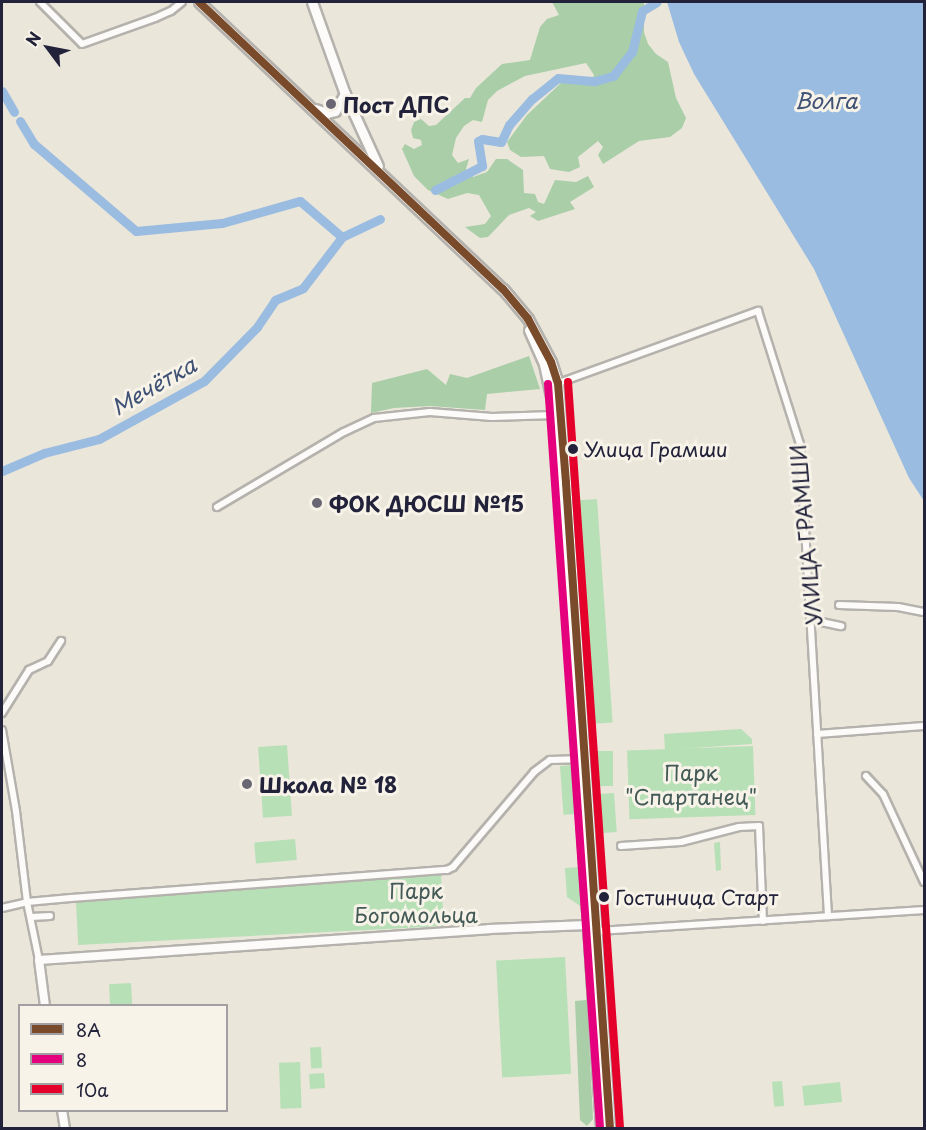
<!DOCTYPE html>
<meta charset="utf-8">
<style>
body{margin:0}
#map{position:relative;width:926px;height:1130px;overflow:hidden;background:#eae6da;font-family:"Playpen Sans",sans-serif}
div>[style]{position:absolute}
.green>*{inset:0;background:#b8e0b6;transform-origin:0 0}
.forest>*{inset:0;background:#a9cea8}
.water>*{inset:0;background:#9bbce1}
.river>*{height:9px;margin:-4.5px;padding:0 4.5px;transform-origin:4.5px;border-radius:4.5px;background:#9bbce1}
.roads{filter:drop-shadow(2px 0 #b5b2ad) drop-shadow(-2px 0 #b5b2ad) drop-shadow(0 2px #b5b2ad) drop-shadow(0 -2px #b5b2ad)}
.minor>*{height:6px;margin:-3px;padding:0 3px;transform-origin:3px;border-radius:3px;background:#fcfbf9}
.tertiary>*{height:8px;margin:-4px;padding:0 4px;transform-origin:4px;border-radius:4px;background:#fcfbf9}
.primary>*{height:9px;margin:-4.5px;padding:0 4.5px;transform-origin:4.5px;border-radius:4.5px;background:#fcfbf9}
.bus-1>*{height:8px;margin:-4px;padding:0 4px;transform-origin:4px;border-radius:4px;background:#7a4b2a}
.bus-2>*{height:8px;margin:-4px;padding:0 4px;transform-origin:4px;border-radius:4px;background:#e5007d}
.bus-3>*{height:8px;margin:-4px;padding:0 4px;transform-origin:4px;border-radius:4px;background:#e4002b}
.dots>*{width:16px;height:16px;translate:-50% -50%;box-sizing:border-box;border:3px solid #f7f3e8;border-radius:50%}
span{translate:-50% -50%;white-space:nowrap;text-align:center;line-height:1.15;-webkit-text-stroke:6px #f7f3e8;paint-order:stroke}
.bus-label{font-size:20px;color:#22223b}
.left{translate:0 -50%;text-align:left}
.poi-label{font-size:21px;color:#22223b;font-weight:700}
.street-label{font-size:21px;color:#22223b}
.park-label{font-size:21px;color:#435a57}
.water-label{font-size:22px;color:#405276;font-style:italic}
.frame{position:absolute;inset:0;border:3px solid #22223b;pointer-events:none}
.legend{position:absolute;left:18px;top:1004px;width:210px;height:108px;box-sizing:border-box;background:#f7f3e8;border:2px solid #a29fa3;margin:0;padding:8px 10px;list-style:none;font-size:18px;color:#22223b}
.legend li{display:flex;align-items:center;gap:12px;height:30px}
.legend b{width:30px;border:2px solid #a29fa3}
.north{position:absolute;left:18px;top:18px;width:60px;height:60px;-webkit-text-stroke:4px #f7f3e8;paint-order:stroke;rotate:302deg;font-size:16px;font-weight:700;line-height:24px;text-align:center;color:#22223b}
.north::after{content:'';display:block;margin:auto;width:21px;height:27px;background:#22223b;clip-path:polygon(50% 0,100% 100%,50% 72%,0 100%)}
</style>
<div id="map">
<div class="green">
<div style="left:597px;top:499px;width:224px;height:22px;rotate:86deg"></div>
<div style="clip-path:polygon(741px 729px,752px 739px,752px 744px,665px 750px,664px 734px)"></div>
<div style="left:287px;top:745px;width:71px;height:29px;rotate:86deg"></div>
<div style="left:753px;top:746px;width:69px;height:126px;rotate:88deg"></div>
<div style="left:595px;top:751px;width:18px;height:35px"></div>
<div style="left:573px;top:765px;width:49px;height:13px;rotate:86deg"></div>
<div style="left:614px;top:793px;width:39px;height:18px;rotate:86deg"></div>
<div style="left:295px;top:839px;width:21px;height:41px;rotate:85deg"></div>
<div style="clip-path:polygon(720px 842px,721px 870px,716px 871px,714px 843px)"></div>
<div style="clip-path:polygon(580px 867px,583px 908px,567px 897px,565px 868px)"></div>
<div style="left:441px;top:874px;width:52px;height:366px;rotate:87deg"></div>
<div style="left:565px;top:957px;width:117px;height:69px;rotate:87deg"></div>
<div style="left:131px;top:983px;width:22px;height:22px;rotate:87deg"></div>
<div style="left:321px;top:1047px;width:21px;height:11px;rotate:87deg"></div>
<div style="left:300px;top:1062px;width:46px;height:21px;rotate:88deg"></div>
<div style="left:324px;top:1073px;width:15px;height:15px;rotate:86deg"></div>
<div style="left:782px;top:1081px;width:25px;height:10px;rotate:85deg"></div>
<div style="left:840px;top:1082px;width:20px;height:38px;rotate:84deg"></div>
</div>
<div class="forest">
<div style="clip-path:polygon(552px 2px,644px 2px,644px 32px,648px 44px,656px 54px,668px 62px,676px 98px,686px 118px,682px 128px,670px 137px,639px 141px,603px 164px,598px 155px,603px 147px,598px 141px,578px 157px,580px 167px,569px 172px,550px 169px,544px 156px,521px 157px,510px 150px,507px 142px,527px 115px,562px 82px,589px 84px,594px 75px,586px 63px,525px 76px,497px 91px,488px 100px,482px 122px,473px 120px,464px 126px,456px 138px,452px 155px,458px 163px,469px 159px,466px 169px,473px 177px,487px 172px,496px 159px,507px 159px,523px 170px,524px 193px,535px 194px,538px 202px,544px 204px,555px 180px,576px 182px,588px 176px,594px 187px,570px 202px,575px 209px,538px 221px,530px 216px,536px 212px,529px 208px,509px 215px,488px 237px,480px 238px,465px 227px,485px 224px,491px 216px,479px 195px,467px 193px,448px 199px,428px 190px,414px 176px,402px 149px,405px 144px,414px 149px,422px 145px,421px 140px,413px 138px,411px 130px,414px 122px,421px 119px,429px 126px,436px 125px,465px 98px,470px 98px,476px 88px,502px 64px,530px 60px,540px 27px,547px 19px,559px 15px)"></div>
<div style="clip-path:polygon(529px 356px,540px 389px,487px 394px,485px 410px,430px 406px,394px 408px,371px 413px,372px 383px,427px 369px,446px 385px,450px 374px,467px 378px)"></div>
<div style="clip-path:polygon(587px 1000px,593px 1119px,587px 1126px,580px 1120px,575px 1001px)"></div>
</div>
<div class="water">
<div style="clip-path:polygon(667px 2px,924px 2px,924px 501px,909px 478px,814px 269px,694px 74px,679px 42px)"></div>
</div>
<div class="river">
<div style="left:2px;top:91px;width:24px;rotate:60deg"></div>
<div style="left:20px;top:121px;width:27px;rotate:59deg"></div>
<div style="left:34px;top:144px;width:134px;rotate:40.5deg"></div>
<div style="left:136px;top:231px;width:86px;rotate:-5.3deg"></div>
<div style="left:222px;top:223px;width:81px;rotate:-15.8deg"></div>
<div style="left:300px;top:201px;width:55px;rotate:40.6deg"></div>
<div style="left:435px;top:190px;width:53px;rotate:-27.1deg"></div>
<div style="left:482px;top:166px;width:25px;rotate:-99deg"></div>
<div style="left:478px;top:141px;width:4px;rotate:-27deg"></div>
<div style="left:482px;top:139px;width:19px;rotate:9deg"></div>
<div style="left:501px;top:142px;width:19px;rotate:-65deg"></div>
<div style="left:509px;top:125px;width:35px;rotate:-49deg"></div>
<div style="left:532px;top:99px;width:33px;rotate:-39deg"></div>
<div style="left:558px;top:78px;width:37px;rotate:5deg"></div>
<div style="left:595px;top:81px;width:19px;rotate:-16deg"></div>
<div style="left:613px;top:76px;width:31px;rotate:-52deg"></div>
<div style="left:632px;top:52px;width:42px;rotate:-76.3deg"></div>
<div style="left:642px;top:11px;width:17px;rotate:-31deg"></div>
<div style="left:2px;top:471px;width:46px;rotate:-23.2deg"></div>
<div style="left:44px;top:453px;width:57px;rotate:-14.3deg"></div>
<div style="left:99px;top:439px;width:120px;rotate:-28.9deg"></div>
<div style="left:204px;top:381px;width:76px;rotate:-45.5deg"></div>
<div style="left:257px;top:327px;width:32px;rotate:-56deg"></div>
<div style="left:275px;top:300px;width:30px;rotate:-23deg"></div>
<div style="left:303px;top:288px;width:64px;rotate:-52.6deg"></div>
<div style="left:342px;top:237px;width:42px;rotate:-25.3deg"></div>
</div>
<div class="roads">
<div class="minor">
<div style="left:40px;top:2px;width:59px;rotate:45deg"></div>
<div style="left:82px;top:44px;width:77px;rotate:-19.6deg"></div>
<div style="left:155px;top:18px;width:17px;rotate:-24deg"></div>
<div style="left:171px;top:11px;width:14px;rotate:-39deg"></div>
<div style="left:556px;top:384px;width:215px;rotate:-19.9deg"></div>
<div style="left:758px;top:311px;width:139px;rotate:72.5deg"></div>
<div style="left:800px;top:444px;width:473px;rotate:86.6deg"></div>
<div style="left:217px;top:507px;width:147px;rotate:-30.6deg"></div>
<div style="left:344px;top:432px;width:33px;rotate:-25deg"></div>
<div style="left:374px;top:418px;width:56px;rotate:-6.1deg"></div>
<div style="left:430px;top:412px;width:62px;rotate:4.6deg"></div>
<div style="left:492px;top:417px;width:63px;rotate:-1.8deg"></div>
<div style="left:839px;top:605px;width:59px;rotate:1.9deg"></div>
<div style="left:898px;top:607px;width:26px;rotate:11deg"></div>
<div style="left:812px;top:620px;width:30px;rotate:12deg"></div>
<div style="left:2px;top:713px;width:51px;rotate:-57.9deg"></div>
<div style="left:29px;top:670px;width:21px;rotate:-25deg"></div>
<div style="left:48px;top:661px;width:24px;rotate:-57deg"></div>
<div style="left:2px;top:730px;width:82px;rotate:80.2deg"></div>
<div style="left:16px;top:811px;width:92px;rotate:83.1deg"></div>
<div style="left:27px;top:902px;width:59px;rotate:78.3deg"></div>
<div style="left:817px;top:734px;width:107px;rotate:-4.3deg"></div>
<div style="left:866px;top:776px;width:25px;rotate:47deg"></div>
<div style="left:883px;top:794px;width:97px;rotate:65deg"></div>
<div style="left:621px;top:846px;width:60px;rotate:-3.8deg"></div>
<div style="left:681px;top:842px;width:60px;rotate:-14.5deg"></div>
<div style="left:739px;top:827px;width:20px;rotate:-3deg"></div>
<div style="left:759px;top:826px;width:95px;rotate:87.6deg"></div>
<div style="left:2px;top:908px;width:26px;rotate:-13deg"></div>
<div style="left:27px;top:902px;width:44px;rotate:-5.2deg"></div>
<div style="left:71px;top:898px;width:377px;rotate:-4.3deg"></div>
<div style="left:447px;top:870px;width:7px;rotate:-27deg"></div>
<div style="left:453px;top:867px;width:125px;rotate:-49.5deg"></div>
<div style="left:534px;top:772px;width:20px;rotate:-37deg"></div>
<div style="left:550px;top:760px;width:25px;rotate:-2deg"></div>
<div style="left:31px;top:917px;width:19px;rotate:-3deg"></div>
<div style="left:598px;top:931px;width:327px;rotate:-3.7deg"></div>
</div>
<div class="tertiary">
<div style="left:45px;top:1006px;width:46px;rotate:-97.4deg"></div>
<div style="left:39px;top:960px;width:451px;rotate:-3.9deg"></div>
<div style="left:489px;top:929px;width:98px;rotate:-2.3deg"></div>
<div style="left:587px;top:925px;width:4px;rotate:27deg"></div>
<div style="left:62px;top:1110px;width:18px;rotate:81deg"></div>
</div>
<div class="primary">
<div style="left:199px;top:2px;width:418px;rotate:43.4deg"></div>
<div style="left:503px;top:289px;width:39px;rotate:50deg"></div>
<div style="left:528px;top:319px;width:49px;rotate:61.9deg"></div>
<div style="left:551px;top:362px;width:22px;rotate:72deg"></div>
<div style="left:558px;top:383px;width:100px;rotate:85.4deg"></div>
<div style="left:566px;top:483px;width:646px;rotate:86.1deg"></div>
<div style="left:312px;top:2px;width:98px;rotate:70.3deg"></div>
<div style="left:345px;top:94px;width:79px;rotate:65.4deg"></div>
<div style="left:315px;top:109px;width:13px;rotate:18deg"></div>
<div style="left:327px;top:113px;width:8px;rotate:-14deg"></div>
<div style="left:335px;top:111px;width:20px;rotate:-60deg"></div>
<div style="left:529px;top:330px;width:37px;rotate:66deg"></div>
<div style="left:544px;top:364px;width:52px;rotate:77.8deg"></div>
<div style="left:555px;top:415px;width:714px;rotate:86.31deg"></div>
</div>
</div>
<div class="bus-1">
<div style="left:199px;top:2px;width:418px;rotate:43.4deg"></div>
<div style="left:503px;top:289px;width:39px;rotate:50deg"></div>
<div style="left:528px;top:319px;width:49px;rotate:61.9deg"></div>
<div style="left:551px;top:362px;width:22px;rotate:72deg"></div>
<div style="left:558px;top:383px;width:100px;rotate:85.4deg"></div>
<div style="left:566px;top:483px;width:646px;rotate:86.1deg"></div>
</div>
<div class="bus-2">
<div style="left:548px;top:384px;width:746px;rotate:86deg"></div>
</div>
<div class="bus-3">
<div style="left:568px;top:382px;width:747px;rotate:86.01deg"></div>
</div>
<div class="dots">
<div style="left:331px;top:104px;background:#686773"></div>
<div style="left:573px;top:449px;background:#22223b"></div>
<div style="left:317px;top:503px;background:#686773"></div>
<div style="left:247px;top:784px;background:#686773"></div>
<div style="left:604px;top:897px;background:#22223b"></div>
</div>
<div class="bus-label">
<span class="left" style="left:584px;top:449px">Улица Грамши</span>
<span class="left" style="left:615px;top:897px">Гостиница Старт</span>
</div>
<div class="poi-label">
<span class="left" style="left:343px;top:104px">Пост ДПС</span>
<span class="left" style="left:329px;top:503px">ФОК ДЮСШ №15</span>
<span class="left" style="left:259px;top:784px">Школа № 18</span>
</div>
<div class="street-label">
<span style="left:805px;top:535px;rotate:-95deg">УЛИЦА ГРАМШИ</span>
</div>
<div class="park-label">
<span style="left:691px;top:784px">Парк<br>"Спартанец"</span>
<span style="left:416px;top:902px">Парк<br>Богомольца</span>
</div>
<div class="water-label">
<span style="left:826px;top:100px">Волга</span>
<span style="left:153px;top:385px;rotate:-30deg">Мечётка</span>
</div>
<div class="frame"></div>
<ul class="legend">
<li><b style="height:8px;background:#7a4b2a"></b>8А</li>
<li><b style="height:8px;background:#e5007d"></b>8</li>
<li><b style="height:8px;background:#e4002b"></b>10а</li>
</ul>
<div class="north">N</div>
</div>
